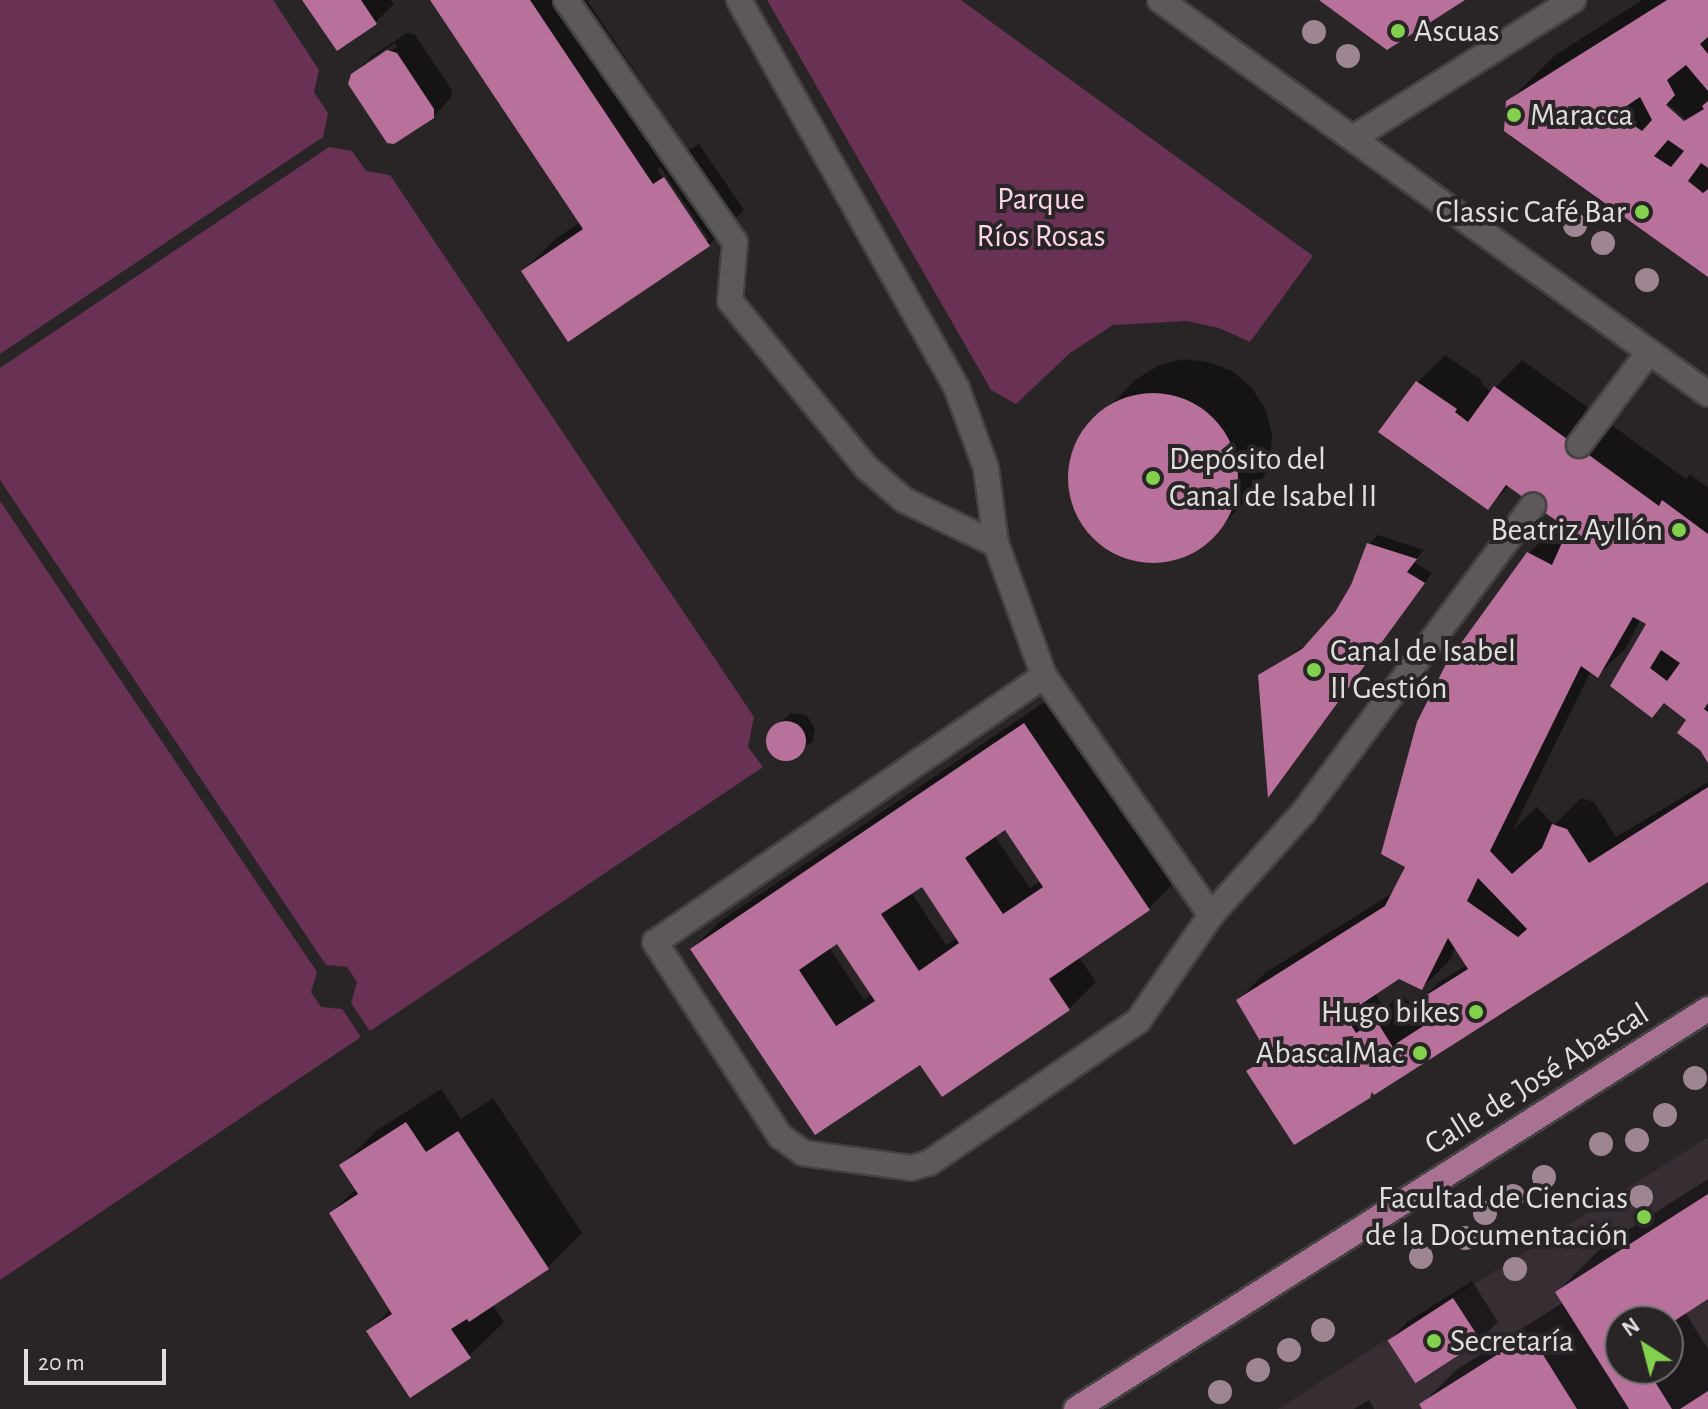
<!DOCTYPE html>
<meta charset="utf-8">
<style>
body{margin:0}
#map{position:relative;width:1708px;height:1409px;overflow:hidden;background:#292527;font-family:"Alegreya Sans",sans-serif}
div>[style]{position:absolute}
.built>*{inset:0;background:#362e33}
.green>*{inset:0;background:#693153}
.shadow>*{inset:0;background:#0007}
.building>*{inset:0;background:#b8719a;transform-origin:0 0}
.round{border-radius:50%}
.roads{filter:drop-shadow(2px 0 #444142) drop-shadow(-2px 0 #444142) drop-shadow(0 2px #444142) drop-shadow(0 -2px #444142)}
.lane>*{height:24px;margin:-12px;padding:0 12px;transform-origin:12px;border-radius:12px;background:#5d595b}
.street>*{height:24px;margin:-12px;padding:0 12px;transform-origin:12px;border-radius:12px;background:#5d595b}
.secondary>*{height:24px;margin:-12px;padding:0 12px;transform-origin:12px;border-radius:12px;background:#5d595b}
.primary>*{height:24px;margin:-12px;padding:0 12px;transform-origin:12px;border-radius:12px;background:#a97292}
.trees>*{width:24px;height:24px;margin:-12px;border-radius:50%;background:#9e8592}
.dots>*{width:22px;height:22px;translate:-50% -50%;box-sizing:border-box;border:4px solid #292527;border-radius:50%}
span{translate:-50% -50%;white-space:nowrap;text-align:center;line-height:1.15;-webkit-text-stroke:8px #292527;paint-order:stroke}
.poi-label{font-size:32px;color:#e1dee0}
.left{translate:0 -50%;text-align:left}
.right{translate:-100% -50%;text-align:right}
.park-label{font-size:32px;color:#fdd4ea}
.street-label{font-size:32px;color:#e1dee0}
.north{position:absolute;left:1604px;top:1305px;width:80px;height:80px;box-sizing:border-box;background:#292527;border:2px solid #736f71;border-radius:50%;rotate:324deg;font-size:22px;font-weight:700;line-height:32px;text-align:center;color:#e1dee0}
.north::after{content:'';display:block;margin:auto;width:28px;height:36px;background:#83d04e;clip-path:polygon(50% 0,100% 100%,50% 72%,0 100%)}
.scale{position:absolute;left:24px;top:1349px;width:142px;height:36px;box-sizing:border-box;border:4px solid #e1dee0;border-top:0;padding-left:10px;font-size:24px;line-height:28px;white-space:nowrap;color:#e1dee0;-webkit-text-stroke:6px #292527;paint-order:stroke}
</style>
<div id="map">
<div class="built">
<div style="clip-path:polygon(evenodd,1708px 1137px,1708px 1409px,1278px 1409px,1381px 1343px,1708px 1137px,1620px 1321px,1668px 1321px,1668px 1369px,1620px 1369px,1620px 1321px)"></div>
</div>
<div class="green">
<div style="clip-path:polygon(0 0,273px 0,319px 70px,314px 92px,328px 113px,323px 137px,0 354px)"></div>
<div style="clip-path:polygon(767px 0,961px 0,1313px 256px,1250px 342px,1219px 328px,1187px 321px,1113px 325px,1070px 353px,1016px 404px,991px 390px)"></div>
<div style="clip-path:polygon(329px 147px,352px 151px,366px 171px,390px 175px,754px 717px,748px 747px,763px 767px,370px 1031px,351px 1003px,357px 982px,347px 967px,326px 965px,0 480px,0 368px)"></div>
<div style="clip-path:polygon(0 501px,317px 972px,311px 992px,321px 1007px,342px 1009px,361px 1037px,0 1280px)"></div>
</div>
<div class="shadow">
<div style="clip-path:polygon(305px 0,391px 0,394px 4px,376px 22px)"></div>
<div style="clip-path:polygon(evenodd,432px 0,587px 0,688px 151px,699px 144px,744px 210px,709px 245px,523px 271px,558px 237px,580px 222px,432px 0,660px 167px,709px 240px,704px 240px,657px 169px,660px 167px)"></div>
<div style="clip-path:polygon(evenodd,1642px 0,1708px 0,1708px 275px,1508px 102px,1554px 56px,1642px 0,1667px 103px,1692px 126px,1690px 129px,1664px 106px,1667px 103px)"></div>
<div style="clip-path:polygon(evenodd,407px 33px,415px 35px,452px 90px,451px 98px,433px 117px,353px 75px,372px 56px,407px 33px,395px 43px,397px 47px,366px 67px,366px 62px,395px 43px)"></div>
<div style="clip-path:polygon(evenodd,1445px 355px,1483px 381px,1481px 384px,1491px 392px,1522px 360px,1686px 479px,1690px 474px,1708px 488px,1708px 760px,1689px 719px,1666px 702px,1652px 715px,1612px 686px,1648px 623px,1641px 619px,1625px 649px,1598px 675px,1591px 671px,1513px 830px,1537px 807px,1554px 825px,1581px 798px,1594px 802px,1616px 837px,1708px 782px,1708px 881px,1380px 1084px,1369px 1096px,1248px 1071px,1269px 1051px,1238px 1000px,1265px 973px,1394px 892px,1528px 554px,1556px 526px,1568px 533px,1570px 529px,1510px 485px,1487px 508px,1381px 431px,1418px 382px,1445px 355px,1456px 947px,1468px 964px,1438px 983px,1420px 1001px,1431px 1017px,1421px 1023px,1404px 995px,1384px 1007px,1375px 994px,1399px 977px,1422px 988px,1449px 961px,1456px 947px)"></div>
<div style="clip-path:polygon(1183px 359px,1208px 362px,1232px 371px,1252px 388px,1266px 410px,1272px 435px,1270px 461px,1260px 486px,1208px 541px,1186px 555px,1160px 562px,1134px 560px,1110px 550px,1090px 533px,1077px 511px,1070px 485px,1072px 460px,1082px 435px,1135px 380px,1157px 366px)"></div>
<div style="clip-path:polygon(1378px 535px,1424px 550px,1414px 562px,1432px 573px,1270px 793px,1260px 676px,1311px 641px,1337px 613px,1353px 586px,1369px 544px)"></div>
<div style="clip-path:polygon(evenodd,1052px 697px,1176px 881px,1149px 908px,1078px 956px,1096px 982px,1069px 1009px,921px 1062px,816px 1133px,692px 949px,719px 922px,1052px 697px,1005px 827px,1041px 881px,1030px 888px,994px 835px,1005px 827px,1052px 697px,922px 885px,958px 938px,946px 945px,911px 892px,922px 885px,1052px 697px,838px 941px,873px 994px,864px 1000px,829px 947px,838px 941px)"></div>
<div style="clip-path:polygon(791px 713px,806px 715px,815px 729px,813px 741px,790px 759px,776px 756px,768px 744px,770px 731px)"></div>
<div style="clip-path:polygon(441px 1089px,461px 1119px,493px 1098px,582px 1233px,548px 1267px,492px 1304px,504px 1322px,469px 1356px,368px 1332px,391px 1309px,331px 1213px,357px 1188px,342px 1165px,376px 1131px)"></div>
<div style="clip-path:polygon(evenodd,1708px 1179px,1708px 1297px,1685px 1312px,1708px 1349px,1708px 1409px,1425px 1409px,1422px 1404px,1456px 1370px,1564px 1302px,1557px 1292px,1603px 1246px,1708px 1179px,1620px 1321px,1668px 1321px,1668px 1369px,1620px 1369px,1620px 1321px)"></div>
<div style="clip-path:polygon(1472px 1281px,1498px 1322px,1479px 1340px,1389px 1341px,1407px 1322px)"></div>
<div style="clip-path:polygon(1369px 1400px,1374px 1409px,1354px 1409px)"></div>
</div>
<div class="building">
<div style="clip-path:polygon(302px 0,361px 0,377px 24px,337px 51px)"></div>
<div style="clip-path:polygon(430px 0,530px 0,653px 184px,664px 177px,710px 246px,568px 342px,521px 271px,583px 229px)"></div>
<div style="clip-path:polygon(1319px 0,1465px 0,1387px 50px)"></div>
<div style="clip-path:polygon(evenodd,1667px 0,1708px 0,1708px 37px,1700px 44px,1708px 54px,1708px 91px,1686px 65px,1667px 80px,1675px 95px,1666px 105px,1684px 121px,1704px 109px,1702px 106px,1708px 101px,1708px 168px,1701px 163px,1688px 181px,1703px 193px,1708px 189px,1708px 277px,1504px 131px,1506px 101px,1667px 0,1640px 97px,1652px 120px,1642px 131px,1616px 113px,1640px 97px,1667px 0,1668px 140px,1684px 151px,1671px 167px,1654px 156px,1668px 140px)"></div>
<div style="clip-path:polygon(387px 50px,397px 53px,434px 109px,434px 118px,394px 144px,387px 143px,348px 84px,351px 74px)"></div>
<div style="clip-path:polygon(evenodd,1416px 381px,1457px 409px,1455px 412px,1468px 422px,1494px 386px,1659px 506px,1662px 500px,1708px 534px,1708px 703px,1704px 709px,1708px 712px,1708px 763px,1700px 750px,1677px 733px,1686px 720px,1664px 703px,1652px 718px,1610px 686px,1646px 624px,1633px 617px,1598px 678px,1581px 666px,1490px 851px,1512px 874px,1542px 848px,1552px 824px,1567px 829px,1589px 863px,1708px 787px,1708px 882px,1374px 1095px,1372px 1092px,1370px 1098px,1294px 1145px,1246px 1071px,1269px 1056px,1236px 1000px,1385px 906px,1405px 867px,1381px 854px,1417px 722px,1446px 664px,1527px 552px,1552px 565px,1568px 529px,1506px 485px,1488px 510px,1378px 432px,1416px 381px,1661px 650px,1680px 663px,1667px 681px,1650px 668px,1661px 650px,1416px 381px,1478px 878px,1527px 929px,1518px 937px,1467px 901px,1478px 878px,1416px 381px,1448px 938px,1468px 969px,1417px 1001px,1431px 1021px,1397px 1043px,1394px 1049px,1376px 1020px,1356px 1033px,1345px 1015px,1399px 979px,1422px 990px,1448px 938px)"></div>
<div class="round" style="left:1068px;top:393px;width:170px;height:170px"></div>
<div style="clip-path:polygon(1367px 543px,1417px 559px,1407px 572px,1425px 583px,1268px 798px,1258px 675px,1302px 649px,1335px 612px,1351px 585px)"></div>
<div class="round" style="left:766px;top:721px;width:40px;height:40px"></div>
<div style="clip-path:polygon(evenodd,1024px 723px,1150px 910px,1049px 979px,1070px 1010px,942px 1097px,920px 1065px,815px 1135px,690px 949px,1024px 723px,1005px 830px,1043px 887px,1003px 914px,965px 858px,1005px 830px,1024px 723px,922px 887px,959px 943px,919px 971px,881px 914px,922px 887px,1024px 723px,837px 944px,875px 1001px,836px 1026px,799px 970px,837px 944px)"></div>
<div style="clip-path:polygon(406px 1122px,426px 1152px,458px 1131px,549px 1269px,469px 1322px,467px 1319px,451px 1329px,471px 1358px,410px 1398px,366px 1331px,392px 1314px,329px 1213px,358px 1194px,339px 1165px)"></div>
<div style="clip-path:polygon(1708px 1194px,1708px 1299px,1668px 1325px,1668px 1321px,1620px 1321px,1620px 1369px,1647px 1369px,1672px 1409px,1629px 1409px,1555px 1292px)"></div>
<div style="left:1453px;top:1298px;width:51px;height:78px;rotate:57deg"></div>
<div style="clip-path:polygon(1530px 1334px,1577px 1409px,1422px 1409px,1419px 1404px)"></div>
<div style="clip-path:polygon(1708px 1391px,1708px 1409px,1680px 1409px)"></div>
</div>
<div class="roads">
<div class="lane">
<div style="left:566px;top:0;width:295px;rotate:55.1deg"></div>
<div style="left:735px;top:242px;width:59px;rotate:94.8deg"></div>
<div style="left:730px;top:301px;width:215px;rotate:50.7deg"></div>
<div style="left:866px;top:467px;width:50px;rotate:41deg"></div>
<div style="left:904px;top:500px;width:102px;rotate:25.6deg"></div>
<div style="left:739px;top:0;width:446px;rotate:60.7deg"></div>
<div style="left:957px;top:389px;width:84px;rotate:69.8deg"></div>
<div style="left:986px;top:468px;width:77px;rotate:82.5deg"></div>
<div style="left:996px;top:544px;width:140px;rotate:70deg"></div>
<div style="left:1579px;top:445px;width:116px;rotate:-53deg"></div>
<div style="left:1211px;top:915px;width:292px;rotate:-124.9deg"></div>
<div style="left:1044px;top:676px;width:471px;rotate:145.6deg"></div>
<div style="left:655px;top:942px;width:231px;rotate:57.2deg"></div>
<div style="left:780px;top:1136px;width:29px;rotate:36deg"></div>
<div style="left:803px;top:1153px;width:109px;rotate:7.9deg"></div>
<div style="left:911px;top:1168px;width:19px;rotate:-16deg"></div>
<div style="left:929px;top:1163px;width:253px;rotate:-34.2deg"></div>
<div style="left:1138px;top:1021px;width:129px;rotate:-55.4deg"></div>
<div style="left:1211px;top:915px;width:137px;rotate:-48deg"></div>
<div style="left:1303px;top:813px;width:384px;rotate:-53.2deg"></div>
</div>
<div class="street">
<div style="left:1353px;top:138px;width:260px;rotate:-32.1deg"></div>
</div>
<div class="secondary">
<div style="left:1160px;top:0;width:675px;rotate:35.72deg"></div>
</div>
<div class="primary">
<div style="left:1076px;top:1409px;width:748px;rotate:-32.33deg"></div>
</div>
</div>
<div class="trees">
<div style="left:1314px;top:32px"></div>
<div style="left:1348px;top:56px"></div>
<div style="left:1575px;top:225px"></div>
<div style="left:1603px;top:243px"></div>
<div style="left:1647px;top:280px"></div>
<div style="left:1695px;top:1078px"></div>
<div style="left:1665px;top:1115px"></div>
<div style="left:1637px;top:1140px"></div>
<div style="left:1601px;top:1144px"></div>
<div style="left:1544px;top:1177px"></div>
<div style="left:1513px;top:1196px"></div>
<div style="left:1641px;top:1197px"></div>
<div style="left:1485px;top:1213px"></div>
<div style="left:1465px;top:1238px"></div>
<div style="left:1421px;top:1257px"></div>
<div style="left:1515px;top:1269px"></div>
<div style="left:1323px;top:1330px"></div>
<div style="left:1289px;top:1350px"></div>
<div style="left:1258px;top:1370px"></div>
<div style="left:1220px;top:1392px"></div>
</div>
<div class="dots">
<div style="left:1398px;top:31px;background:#83d04e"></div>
<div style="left:1514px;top:115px;background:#83d04e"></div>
<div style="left:1642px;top:212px;background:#83d04e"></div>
<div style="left:1153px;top:478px;background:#83d04e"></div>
<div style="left:1679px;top:530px;background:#83d04e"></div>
<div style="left:1314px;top:670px;background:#83d04e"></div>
<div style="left:1476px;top:1012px;background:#83d04e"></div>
<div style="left:1420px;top:1053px;background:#83d04e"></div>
<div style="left:1644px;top:1217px;background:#83d04e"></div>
<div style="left:1434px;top:1341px;background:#83d04e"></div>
</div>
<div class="poi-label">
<span class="left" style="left:1414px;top:31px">Ascuas</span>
<span class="left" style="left:1530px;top:115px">Maracca</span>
<span class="right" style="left:1626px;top:212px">Classic Café Bar</span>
<span class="left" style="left:1169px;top:478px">Depósito del<br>Canal de Isabel II</span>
<span class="right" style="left:1663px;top:530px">Beatriz Ayllón</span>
<span class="left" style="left:1330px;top:670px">Canal de Isabel<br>II Gestión</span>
<span class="right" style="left:1460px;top:1012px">Hugo bikes</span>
<span class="right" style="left:1404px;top:1053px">AbascalMac</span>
<span class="right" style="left:1628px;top:1217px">Facultad de Ciencias<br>de la Documentación</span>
<span class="left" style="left:1450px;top:1341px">Secretaría</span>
</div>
<div class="park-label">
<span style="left:1041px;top:218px">Parque<br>Ríos Rosas</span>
</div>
<div class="street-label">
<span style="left:1537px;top:1079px;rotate:-32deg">Calle de José Abascal</span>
</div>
<div class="north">N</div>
<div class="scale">20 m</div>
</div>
